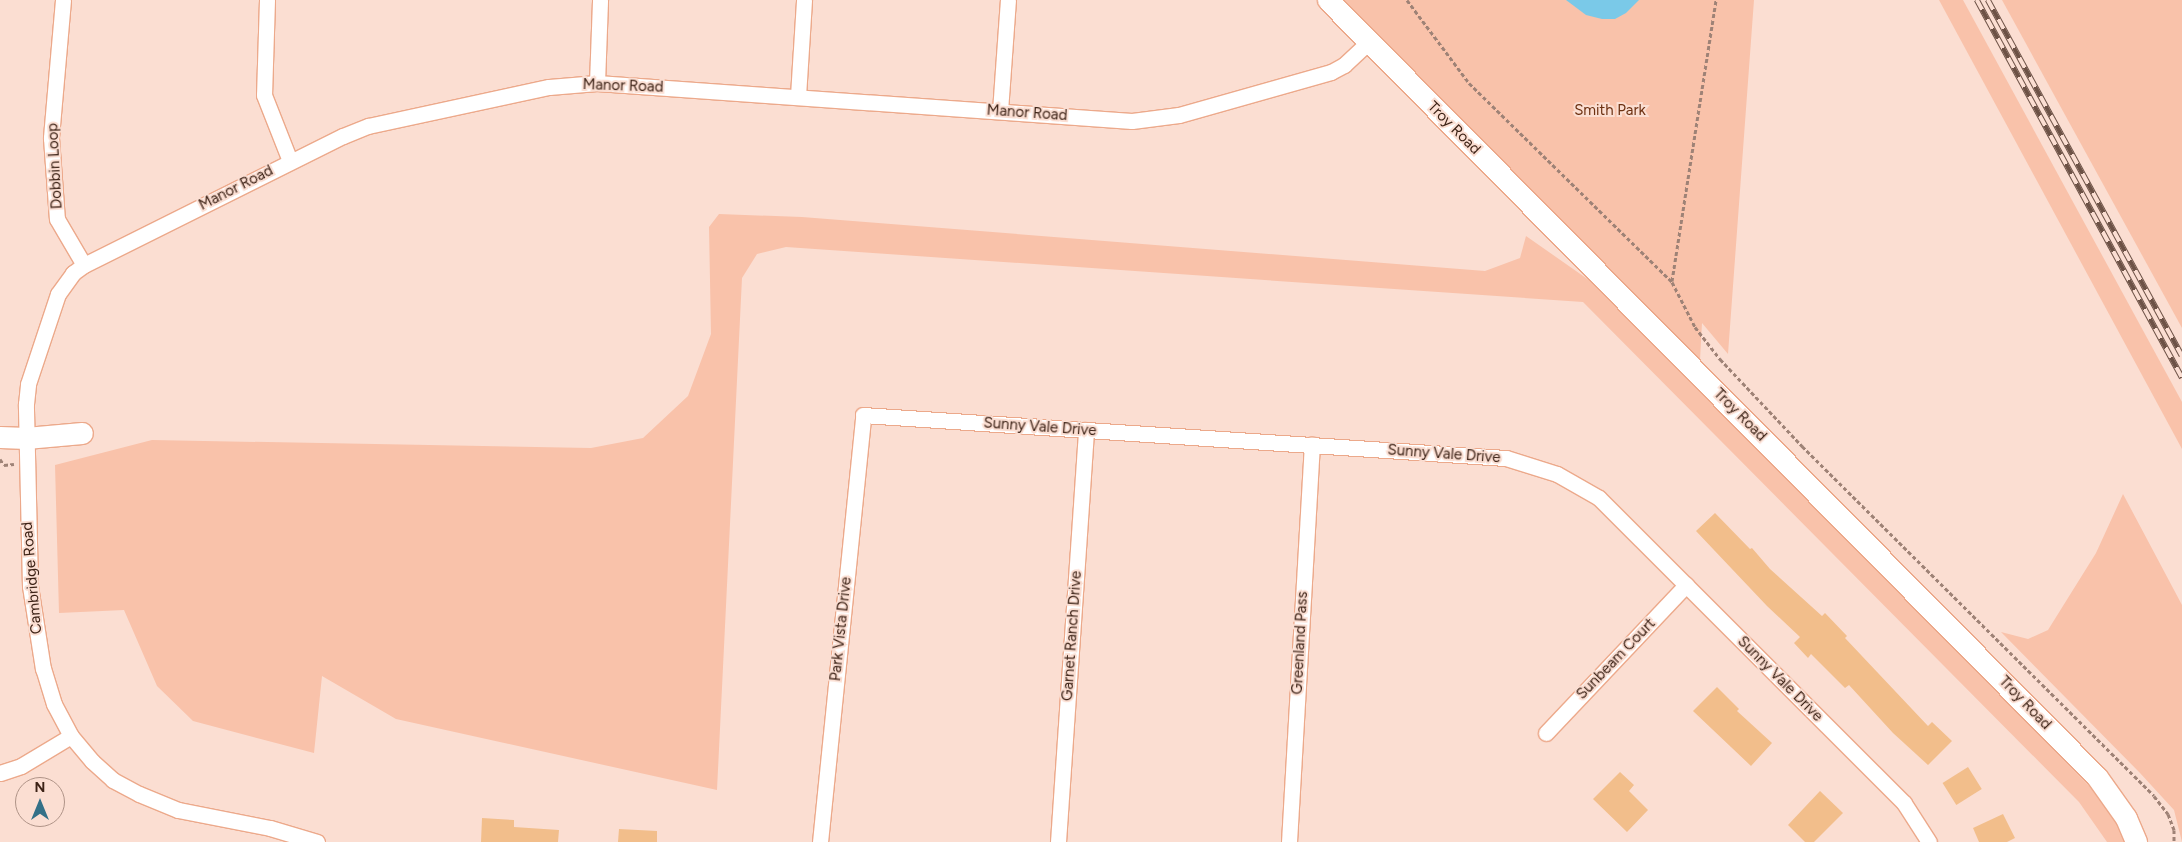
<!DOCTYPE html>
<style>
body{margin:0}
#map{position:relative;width:2182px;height:842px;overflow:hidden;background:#fbded2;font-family:Figtree,sans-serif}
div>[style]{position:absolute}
.green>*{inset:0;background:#f9c2aa}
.water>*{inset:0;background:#7ac9e8}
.building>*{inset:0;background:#f2be8b;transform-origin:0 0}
.path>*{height:3px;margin-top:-1.5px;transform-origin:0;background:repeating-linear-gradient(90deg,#9e8276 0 4px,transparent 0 6.5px)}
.roads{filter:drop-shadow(1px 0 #eca98b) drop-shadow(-1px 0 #eca98b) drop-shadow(0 1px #eca98b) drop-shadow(0 -1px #eca98b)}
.street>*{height:15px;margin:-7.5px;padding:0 7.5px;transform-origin:7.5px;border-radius:7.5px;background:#fff}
.secondary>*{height:21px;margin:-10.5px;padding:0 10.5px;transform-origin:10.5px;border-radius:10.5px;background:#fff}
.rail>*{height:5.5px;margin-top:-2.75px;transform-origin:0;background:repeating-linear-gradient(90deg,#fbded2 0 11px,#6d5246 0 22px);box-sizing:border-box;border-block:1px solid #6d5246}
span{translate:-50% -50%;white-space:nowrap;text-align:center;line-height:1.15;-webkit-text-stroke:4px #fbded2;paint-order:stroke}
.street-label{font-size:15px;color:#3c2216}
.park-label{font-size:15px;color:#6d3112}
.north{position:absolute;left:15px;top:777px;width:50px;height:50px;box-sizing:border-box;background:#fbded2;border:1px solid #af9387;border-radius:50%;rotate:0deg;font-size:14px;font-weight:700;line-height:20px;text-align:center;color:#3c2216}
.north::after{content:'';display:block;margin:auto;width:18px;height:22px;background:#347087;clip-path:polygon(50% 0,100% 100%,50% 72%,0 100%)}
</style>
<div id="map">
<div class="green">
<div style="clip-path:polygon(1342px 0,1754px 0,1728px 354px,1702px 323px,1700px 360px)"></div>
<div style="clip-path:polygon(1939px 0,1963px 0,2182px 402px,2182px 449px)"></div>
<div style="clip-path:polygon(2002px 0,2182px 0,2182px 328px)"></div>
<div style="clip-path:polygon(719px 214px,802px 217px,1485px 271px,1520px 258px,1526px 236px,1596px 285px,2102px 799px,2124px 833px,2127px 842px,2107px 842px,2079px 802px,1583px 302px,786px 247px,757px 254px,742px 278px,717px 790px,396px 719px,322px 676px,314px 753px,193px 721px,157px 686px,124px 610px,59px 613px,55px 465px,152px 440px,591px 448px,643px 438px,688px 396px,711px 334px,709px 227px)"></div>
<div style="clip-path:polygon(2123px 494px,2182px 605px,2182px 842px,2174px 810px,2140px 773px,2001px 632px,2028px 639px,2048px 630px,2096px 553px)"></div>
</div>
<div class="water">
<div style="clip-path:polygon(1566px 0,1639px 0,1626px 13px,1615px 19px,1602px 19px,1586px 15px)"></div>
</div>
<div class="building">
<div style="clip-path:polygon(1715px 513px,1750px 549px,1752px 548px,1770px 569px,1822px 616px,1825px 613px,1847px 636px,1845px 638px,1928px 726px,1932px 722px,1952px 741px,1928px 765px,1893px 733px,1849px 685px,1845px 688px,1811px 654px,1808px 658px,1794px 643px,1800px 637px,1767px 606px,1696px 531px)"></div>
<div style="clip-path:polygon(1717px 687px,1739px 709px,1737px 711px,1772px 743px,1751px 766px,1693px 711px)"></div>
<div style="left:1968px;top:767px;width:26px;height:30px;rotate:58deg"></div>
<div style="clip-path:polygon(1620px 772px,1634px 785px,1629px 791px,1648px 810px,1627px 832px,1593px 799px)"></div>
<div style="clip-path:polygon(1820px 791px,1843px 813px,1814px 842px,1805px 842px,1788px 825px)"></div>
<div style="clip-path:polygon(2003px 814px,2015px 838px,2007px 842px,1979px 842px,1973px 828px)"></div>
<div style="clip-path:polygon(482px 818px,514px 820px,514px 827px,559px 830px,558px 842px,481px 842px)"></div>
<div style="clip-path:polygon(619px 829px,657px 831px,657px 842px,618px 842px)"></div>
</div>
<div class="path">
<div style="left:1407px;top:0;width:104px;rotate:53.2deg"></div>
<div style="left:1469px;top:83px;width:284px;rotate:44.4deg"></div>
<div style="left:1672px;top:282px;width:51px;rotate:62.9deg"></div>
<div style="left:1695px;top:327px;width:41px;rotate:52deg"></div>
<div style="left:1720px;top:359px;width:120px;rotate:46.7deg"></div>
<div style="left:1802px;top:446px;width:496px;rotate:44.8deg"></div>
<div style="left:2154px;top:796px;width:23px;rotate:52deg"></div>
<div style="left:2168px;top:814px;width:17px;rotate:69deg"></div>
<div style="left:2174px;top:830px;width:12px;rotate:90deg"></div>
<div style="left:1672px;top:281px;width:284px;rotate:-81.1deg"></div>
<div style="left:0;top:459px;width:7px;rotate:56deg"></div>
<div style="left:4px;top:465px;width:10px;rotate:-6deg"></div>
</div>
<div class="roads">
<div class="street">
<div style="left:63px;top:0;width:139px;rotate:95deg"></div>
<div style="left:51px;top:138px;width:81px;rotate:85.8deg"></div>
<div style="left:57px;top:219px;width:53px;rotate:59.6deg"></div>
<div style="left:267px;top:0;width:95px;rotate:91.8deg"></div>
<div style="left:264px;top:95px;width:71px;rotate:68.5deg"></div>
<div style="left:597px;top:83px;width:83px;rotate:-87.9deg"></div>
<div style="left:798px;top:96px;width:96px;rotate:-86.4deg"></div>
<div style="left:1000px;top:111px;width:111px;rotate:-85.9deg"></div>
<div style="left:1546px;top:733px;width:204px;rotate:-46.6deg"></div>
<div style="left:0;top:773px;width:22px;rotate:-18deg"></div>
<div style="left:21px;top:766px;width:58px;rotate:-31deg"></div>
<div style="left:317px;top:842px;width:49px;rotate:-163.4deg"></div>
<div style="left:270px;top:828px;width:94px;rotate:-168.9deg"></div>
<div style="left:178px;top:810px;width:42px;rotate:-157.7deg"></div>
<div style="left:139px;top:794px;width:30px;rotate:-152deg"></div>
<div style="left:113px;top:780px;width:28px;rotate:-138deg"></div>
<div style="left:92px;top:761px;width:33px;rotate:-130deg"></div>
<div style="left:71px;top:736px;width:36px;rotate:-118deg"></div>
<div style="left:54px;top:704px;width:37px;rotate:-107deg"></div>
<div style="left:43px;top:669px;width:84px;rotate:-98.9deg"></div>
<div style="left:30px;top:586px;width:182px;rotate:-91.3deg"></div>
<div style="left:26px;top:404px;width:20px;rotate:-84deg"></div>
<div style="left:28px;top:384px;width:95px;rotate:-71.6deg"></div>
<div style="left:58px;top:294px;width:26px;rotate:-54deg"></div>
<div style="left:73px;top:273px;width:14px;rotate:-36deg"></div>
<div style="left:84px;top:265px;width:289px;rotate:-26.5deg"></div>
<div style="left:343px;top:136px;width:27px;rotate:-22deg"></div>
<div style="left:368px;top:126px;width:185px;rotate:-12.2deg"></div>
<div style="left:549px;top:87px;width:48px;rotate:-4.8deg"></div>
<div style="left:597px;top:83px;width:536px;rotate:4.06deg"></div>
<div style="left:1132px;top:121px;width:47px;rotate:-7.3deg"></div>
<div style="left:1179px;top:115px;width:158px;rotate:-15.8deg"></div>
<div style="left:1331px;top:72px;width:15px;rotate:-28deg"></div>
<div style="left:1344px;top:65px;width:34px;rotate:-43deg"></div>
<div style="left:820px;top:842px;width:429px;rotate:-84.2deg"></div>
<div style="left:863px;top:415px;width:644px;rotate:3.83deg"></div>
<div style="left:1506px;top:458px;width:53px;rotate:17.4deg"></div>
<div style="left:1557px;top:474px;width:48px;rotate:29.7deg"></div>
<div style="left:1599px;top:498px;width:431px;rotate:45deg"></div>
<div style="left:1904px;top:803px;width:46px;rotate:57.3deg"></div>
<div style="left:1058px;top:842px;width:413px;rotate:-86.1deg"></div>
<div style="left:1289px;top:842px;width:398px;rotate:-86.7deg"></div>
</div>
<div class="secondary">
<div style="left:1328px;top:0;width:1093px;rotate:45.3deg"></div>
<div style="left:2097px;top:777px;width:50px;rotate:54.7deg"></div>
<div style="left:2126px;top:818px;width:26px;rotate:67deg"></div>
<div style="left:0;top:437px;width:26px;rotate:2deg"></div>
<div style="left:26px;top:438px;width:56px;rotate:-5.1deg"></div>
</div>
</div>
<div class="rail">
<div style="left:1977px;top:0;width:430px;rotate:61.5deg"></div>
<div style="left:1988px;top:0;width:405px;rotate:61.4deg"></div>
</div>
<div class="street-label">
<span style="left:623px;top:86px;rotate:2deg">Manor Road</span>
<span style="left:1027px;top:113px;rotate:4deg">Manor Road</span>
<span style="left:1454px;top:128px;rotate:45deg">Troy Road</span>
<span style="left:55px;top:166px;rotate:-93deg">Dobbin Loop</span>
<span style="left:236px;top:188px;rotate:-27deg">Manor Road</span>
<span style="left:1740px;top:415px;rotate:45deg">Troy Road</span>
<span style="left:1040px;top:427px;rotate:4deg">Sunny Vale Drive</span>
<span style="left:1444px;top:454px;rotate:4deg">Sunny Vale Drive</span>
<span style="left:32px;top:578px;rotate:-95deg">Cambridge Road</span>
<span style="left:841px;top:629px;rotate:-84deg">Park Vista Drive</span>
<span style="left:1072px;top:636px;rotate:-86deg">Garnet Ranch Drive</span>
<span style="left:1300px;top:643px;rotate:-87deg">Greenland Pass</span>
<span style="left:1616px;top:659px;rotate:-46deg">Sunbeam Court</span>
<span style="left:1780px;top:679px;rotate:45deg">Sunny Vale Drive</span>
<span style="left:2025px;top:703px;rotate:46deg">Troy Road</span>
</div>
<div class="park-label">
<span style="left:1610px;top:111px">Smith Park</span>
</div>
<div class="north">N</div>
</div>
